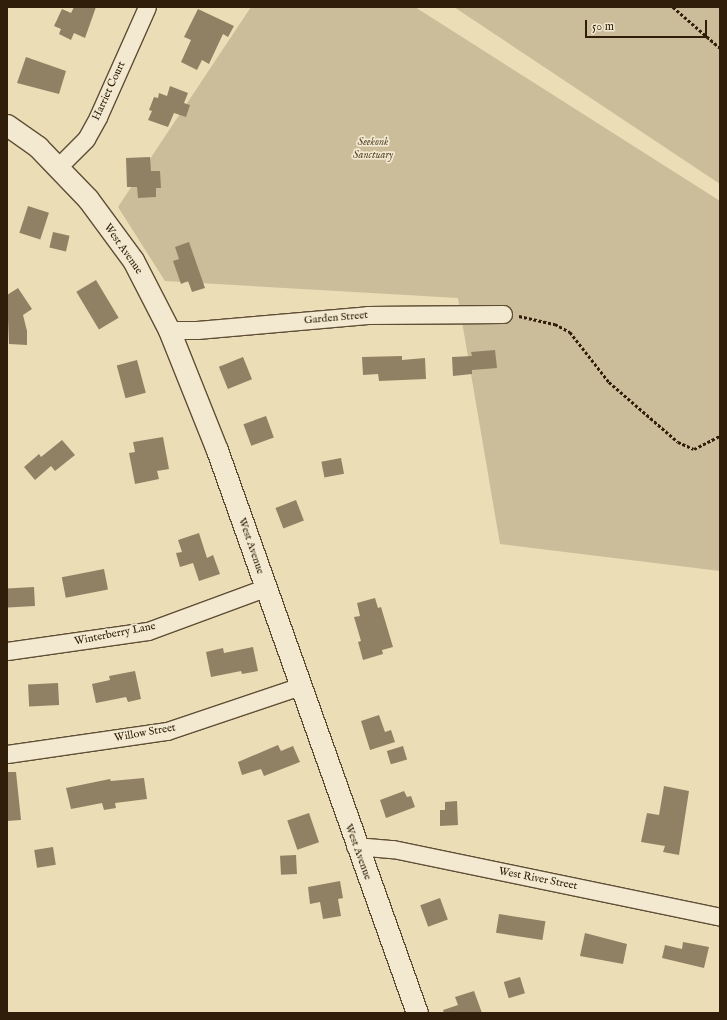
<!DOCTYPE html>
<style>
body{margin:0}
#map{position:relative;width:727px;height:1020px;overflow:hidden;background:#ebddb6;font-family:"IM FELL English",serif}
div>[style]{position:absolute}
.green>*{inset:0;background:#cbbd99}
.building>*{inset:0;background:#918164;transform-origin:0 0}
.path>*{height:2.5px;margin-top:-1.25px;transform-origin:0;background:repeating-linear-gradient(90deg,#301e0b 0 3px,transparent 0 5px)}
.roads{filter:drop-shadow(1px 0 #5f4e36) drop-shadow(-1px 0 #5f4e36) drop-shadow(0 1px #5f4e36) drop-shadow(0 -1px #5f4e36)}
.minor>*{height:17px;margin:-8.5px;padding:0 8.5px;transform-origin:8.5px;border-radius:8.5px;background:#f2e9d0}
.tertiary>*{height:21px;margin:-10.5px;padding:0 10.5px;transform-origin:10.5px;border-radius:10.5px;background:#f2e9d0}
span{translate:-50% -50%;white-space:nowrap;text-align:center;line-height:1.15;-webkit-text-stroke:3.5px #f2e9d0;paint-order:stroke}
.street-label{font-size:11px;color:#301e0b}
.park-label{font-size:11px;color:#5e4e36;font-style:italic}
.frame{position:absolute;inset:0;border:8px solid #301e0b;pointer-events:none}
.scale{position:absolute;left:585px;top:20px;width:122px;height:18px;box-sizing:border-box;border:2px solid #301e0b;border-top:0;padding-left:5px;font-size:12px;line-height:14px;white-space:nowrap;color:#301e0b;-webkit-text-stroke:3px #f2e9d0;paint-order:stroke}
</style>
<div id="map">
<div class="green">
<div style="clip-path:polygon(251px 7px,415px 7px,720px 201px,720px 571px,500px 544px,458px 298px,165px 281px,118px 207px)"></div>
<div style="clip-path:polygon(454px 7px,720px 7px,720px 184px)"></div>
</div>
<div class="building">
<div style="clip-path:polygon(74px 7px,96px 7px,85px 38px,74px 33px,71px 40px,59px 34px,61px 29px,54px 26px,62px 9px,71px 13px)"></div>
<div style="clip-path:polygon(198px 9px,234px 26px,228px 37px,223px 34px,209px 64px,202px 60px,197px 70px,181px 62px,191px 40px,184px 37px)"></div>
<div style="clip-path:polygon(26px 57px,66px 71px,59px 94px,17px 83px)"></div>
<div style="clip-path:polygon(170px 86px,188px 93px,184px 103px,190px 105px,186px 117px,174px 113px,168px 127px,148px 120px,152px 111px,149px 110px,154px 97px,158px 98px,159px 93px,167px 96px)"></div>
<div style="clip-path:polygon(150px 157px,151px 171px,160px 171px,161px 188px,156px 188px,156px 197px,138px 198px,137px 187px,127px 187px,126px 158px)"></div>
<div style="left:28px;top:206px;width:22px;height:28px;rotate:18deg"></div>
<div style="left:53px;top:232px;width:17px;height:16px;rotate:13deg"></div>
<div style="clip-path:polygon(189px 242px,205px 288px,192px 292px,188px 281px,181px 284px,173px 261px,179px 259px,175px 247px)"></div>
<div style="left:96px;top:280px;width:44px;height:23px;rotate:59deg"></div>
<div style="clip-path:polygon(18px 288px,32px 309px,23px 315px,27px 331px,27px 345px,9px 344px,7px 295px)"></div>
<div style="clip-path:polygon(495px 350px,497px 368px,472px 370px,472px 374px,453px 376px,452px 357px,472px 356px,471px 352px)"></div>
<div style="clip-path:polygon(402px 356px,402px 360px,425px 358px,426px 379px,379px 381px,378px 374px,363px 375px,362px 357px)"></div>
<div style="left:243px;top:357px;width:24px;height:26px;rotate:68deg"></div>
<div style="left:137px;top:360px;width:34px;height:21px;rotate:75deg"></div>
<div style="left:266px;top:416px;width:23px;height:24px;rotate:70deg"></div>
<div style="clip-path:polygon(163px 437px,169px 469px,157px 471px,159px 479px,135px 484px,129px 453px,135px 452px,133px 442px)"></div>
<div style="clip-path:polygon(62px 440px,75px 455px,55px 471px,51px 466px,35px 480px,24px 467px,39px 454px,41px 457px)"></div>
<div style="left:341px;top:458px;width:16px;height:20px;rotate:79deg"></div>
<div style="left:296px;top:500px;width:22px;height:22px;rotate:69deg"></div>
<div style="clip-path:polygon(199px 533px,207px 558px,213px 555px,220px 574px,199px 581px,193px 563px,180px 567px,176px 553px,182px 552px,178px 540px)"></div>
<div style="left:104px;top:569px;width:21px;height:43px;rotate:79deg"></div>
<div style="left:34px;top:587px;width:19px;height:27px;rotate:87deg"></div>
<div style="clip-path:polygon(375px 598px,378px 608px,381px 607px,393px 647px,382px 650px,383px 654px,363px 660px,358px 642px,361px 641px,354px 617px,360px 616px,357px 603px)"></div>
<div style="clip-path:polygon(253px 647px,258px 671px,242px 674px,241px 671px,211px 677px,206px 652px,223px 648px,224px 653px)"></div>
<div style="clip-path:polygon(135px 671px,141px 699px,128px 702px,126px 697px,96px 703px,92px 684px,110px 680px,109px 676px)"></div>
<div style="left:58px;top:683px;width:22px;height:30px;rotate:87deg"></div>
<div style="clip-path:polygon(379px 715px,385px 732px,391px 730px,395px 742px,370px 750px,361px 721px)"></div>
<div style="clip-path:polygon(278px 745px,281px 751px,293px 746px,300px 762px,264px 776px,261px 769px,242px 775px,238px 762px)"></div>
<div style="left:403px;top:746px;width:14px;height:17px;rotate:73deg"></div>
<div style="clip-path:polygon(7px 772px,16px 772px,21px 820px,7px 821px)"></div>
<div style="clip-path:polygon(144px 778px,147px 799px,115px 803px,116px 808px,104px 810px,102px 803px,71px 809px,66px 788px,110px 779px,111px 781px)"></div>
<div style="clip-path:polygon(664px 786px,689px 791px,679px 855px,663px 852px,665px 846px,641px 842px,647px 813px,659px 815px)"></div>
<div style="clip-path:polygon(404px 791px,407px 797px,411px 796px,415px 807px,386px 818px,380px 800px)"></div>
<div style="clip-path:polygon(457px 801px,458px 825px,440px 826px,440px 810px,445px 810px,445px 802px)"></div>
<div style="left:309px;top:813px;width:31px;height:23px;rotate:71deg"></div>
<div style="left:53px;top:847px;width:18px;height:19px;rotate:81deg"></div>
<div style="left:296px;top:855px;width:19px;height:16px;rotate:87deg"></div>
<div style="clip-path:polygon(340px 881px,343px 898px,338px 899px,341px 916px,323px 919px,320px 902px,310px 904px,308px 887px)"></div>
<div style="left:440px;top:898px;width:23px;height:21px;rotate:70deg"></div>
<div style="left:499px;top:914px;width:47px;height:19px;rotate:9deg"></div>
<div style="clip-path:polygon(585px 933px,627px 944px,623px 964px,580px 956px)"></div>
<div style="clip-path:polygon(683px 942px,709px 947px,704px 968px,662px 958px,665px 945px,682px 949px)"></div>
<div style="left:520px;top:977px;width:17px;height:17px;rotate:73deg"></div>
<div style="clip-path:polygon(474px 991px,482px 1013px,444px 1013px,443px 1010px,458px 1005px,455px 997px)"></div>
</div>
<div class="path">
<div style="left:673px;top:7px;width:62px;rotate:41.1deg"></div>
<div style="left:519px;top:316px;width:37px;rotate:13deg"></div>
<div style="left:555px;top:324px;width:17px;rotate:28deg"></div>
<div style="left:570px;top:332px;width:63px;rotate:52deg"></div>
<div style="left:609px;top:382px;width:91px;rotate:41deg"></div>
<div style="left:678px;top:442px;width:17px;rotate:24deg"></div>
<div style="left:694px;top:449px;width:29px;rotate:-27deg"></div>
</div>
<div class="roads">
<div class="minor">
<div style="left:59px;top:166px;width:38px;rotate:-45deg"></div>
<div style="left:86px;top:139px;width:25px;rotate:-61deg"></div>
<div style="left:98px;top:117px;width:120px;rotate:-66deg"></div>
<div style="left:169px;top:330px;width:28px"></div>
<div style="left:197px;top:330px;width:171px;rotate:-5deg"></div>
<div style="left:367px;top:315px;width:136px;rotate:-0.4deg"></div>
<div style="left:7px;top:651px;width:142px;rotate:-8.1deg"></div>
<div style="left:148px;top:631px;width:125px;rotate:-20.2deg"></div>
<div style="left:7px;top:754px;width:162px;rotate:-8.2deg"></div>
<div style="left:167px;top:731px;width:141px;rotate:-18.6deg"></div>
<div style="left:355px;top:846px;width:38px;rotate:5deg"></div>
<div style="left:393px;top:849px;width:334px;rotate:11.7deg"></div>
</div>
<div class="tertiary">
<div style="left:7px;top:125px;width:38px;rotate:35deg"></div>
<div style="left:38px;top:147px;width:72px;rotate:46.1deg"></div>
<div style="left:88px;top:199px;width:76px;rotate:53.6deg"></div>
<div style="left:133px;top:260px;width:79px;rotate:62.8deg"></div>
<div style="left:169px;top:330px;width:129px;rotate:68.2deg"></div>
<div style="left:217px;top:450px;width:597px;rotate:70.44deg"></div>
</div>
</div>
<div class="street-label">
<span style="left:109px;top:91px;rotate:-65deg">Harriet Court</span>
<span style="left:123px;top:249px;rotate:55deg">West Avenue</span>
<span style="left:336px;top:318px;rotate:-5deg">Garden Street</span>
<span style="left:251px;top:546px;rotate:71deg">West Avenue</span>
<span style="left:115px;top:634px;rotate:-11deg">Winterberry Lane</span>
<span style="left:145px;top:733px;rotate:-10deg">Willow Street</span>
<span style="left:358px;top:852px;rotate:70deg">West Avenue</span>
<span style="left:538px;top:879px;rotate:11deg">West River Street</span>
</div>
<div class="park-label">
<span style="left:373px;top:149px">Seekonk<br>Sanctuary</span>
</div>
<div class="frame"></div>
<div class="scale">50 m</div>
</div>
